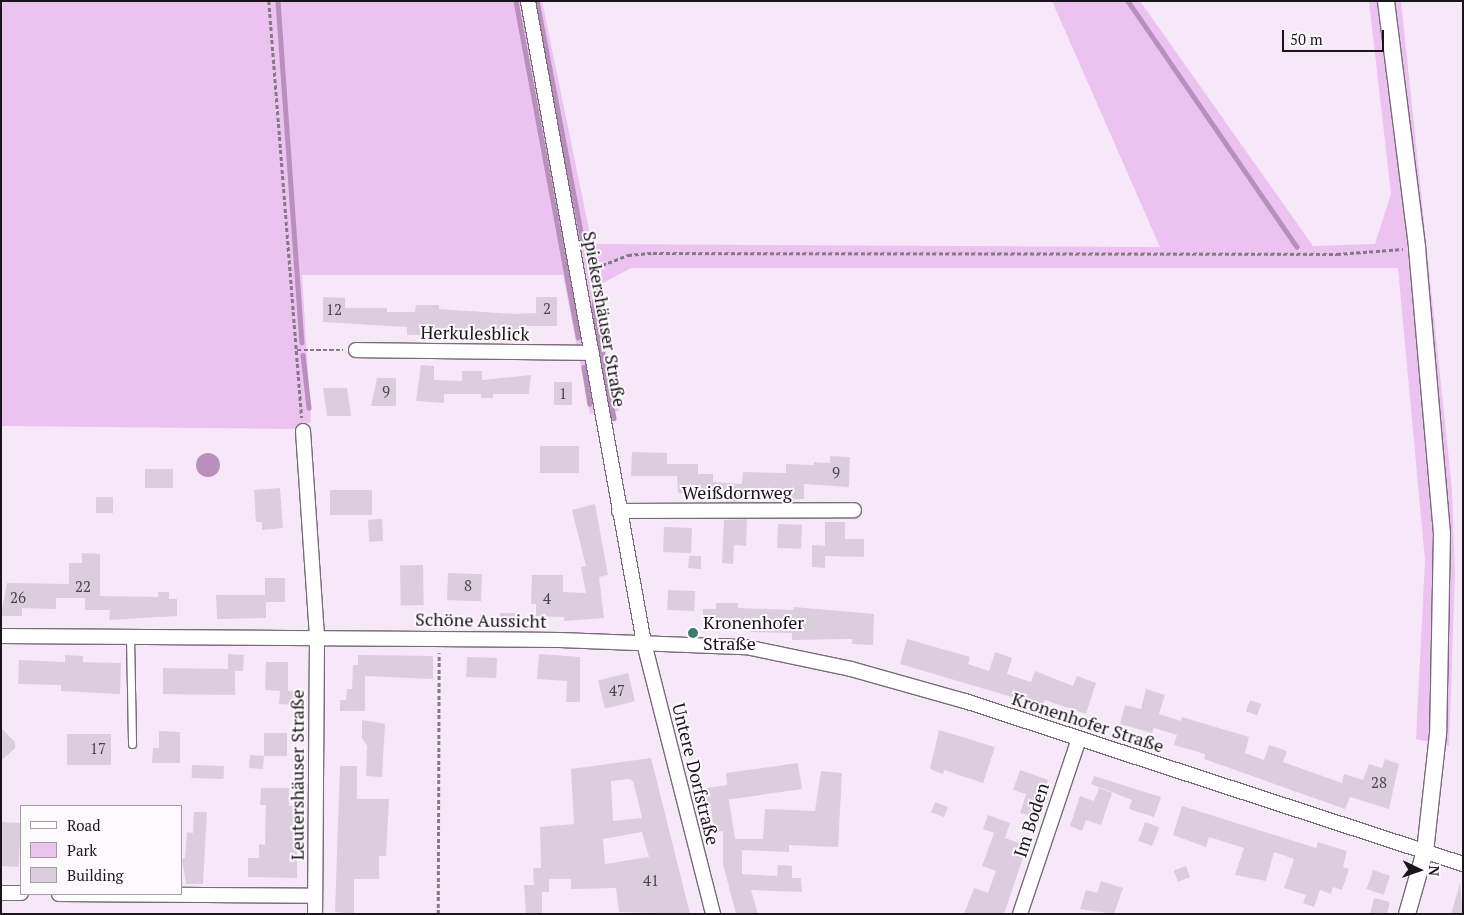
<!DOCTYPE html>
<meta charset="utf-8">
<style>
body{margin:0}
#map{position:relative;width:1464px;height:915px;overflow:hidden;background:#f7e8f9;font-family:"PT Serif",serif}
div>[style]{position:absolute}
.green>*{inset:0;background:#ebc2f0}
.water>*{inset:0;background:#b98fbe}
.round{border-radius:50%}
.stream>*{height:4.5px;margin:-2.25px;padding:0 2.25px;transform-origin:2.25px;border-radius:2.25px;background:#b98fbe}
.building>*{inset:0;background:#dccdde;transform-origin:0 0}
.path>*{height:2.5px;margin-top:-1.25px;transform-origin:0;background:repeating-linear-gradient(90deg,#847a85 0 4px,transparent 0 6.5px)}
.roads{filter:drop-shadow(1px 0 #796b7a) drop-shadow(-1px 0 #796b7a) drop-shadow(0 1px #796b7a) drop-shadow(0 -1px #796b7a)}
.service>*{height:7px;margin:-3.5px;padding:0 3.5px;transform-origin:3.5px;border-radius:3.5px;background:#fff}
.minor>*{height:14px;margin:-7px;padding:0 7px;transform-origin:7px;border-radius:7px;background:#fff}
.tertiary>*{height:16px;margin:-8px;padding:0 8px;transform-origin:8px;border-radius:8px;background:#fff}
.dots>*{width:14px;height:14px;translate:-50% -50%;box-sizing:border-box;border:2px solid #fdfafd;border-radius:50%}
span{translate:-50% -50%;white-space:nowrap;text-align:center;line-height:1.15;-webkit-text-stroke:4px #fdfafd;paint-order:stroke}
.number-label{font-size:15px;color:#4a434c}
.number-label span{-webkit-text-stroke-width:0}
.street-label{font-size:18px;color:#1a151b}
.poi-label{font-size:18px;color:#1a151b}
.left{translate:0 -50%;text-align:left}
.frame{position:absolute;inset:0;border:2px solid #1a151b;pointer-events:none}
.legend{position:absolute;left:20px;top:805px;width:162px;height:90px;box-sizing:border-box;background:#fdfafd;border:1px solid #a29ea3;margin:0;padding:6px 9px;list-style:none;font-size:15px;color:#1a151b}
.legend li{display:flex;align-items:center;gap:10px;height:25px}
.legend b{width:25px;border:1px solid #a29ea3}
.north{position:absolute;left:1394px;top:845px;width:50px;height:50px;-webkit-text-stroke:4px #fdfafd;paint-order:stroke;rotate:93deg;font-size:14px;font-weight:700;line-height:20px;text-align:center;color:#1a151b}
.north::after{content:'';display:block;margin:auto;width:18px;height:22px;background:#1a151b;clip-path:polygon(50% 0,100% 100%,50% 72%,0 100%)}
.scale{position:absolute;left:1282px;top:30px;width:102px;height:22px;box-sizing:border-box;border:2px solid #1a151b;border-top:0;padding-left:6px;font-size:15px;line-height:18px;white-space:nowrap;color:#1a151b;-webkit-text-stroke:4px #fdfafd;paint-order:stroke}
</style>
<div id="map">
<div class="green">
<div style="clip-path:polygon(1px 1px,542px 1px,592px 244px,1160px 247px,1052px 1px,1140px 1px,1313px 246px,1375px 244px,1391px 194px,1369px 1px,1401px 1px,1452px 490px,1455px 573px,1449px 746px,1416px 739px,1425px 560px,1398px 268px,631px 268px,601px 284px,599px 319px,619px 411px,590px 414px,563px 275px,302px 275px,311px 422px,293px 429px,1px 426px)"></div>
</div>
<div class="water">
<div class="round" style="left:196px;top:453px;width:24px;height:24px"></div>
</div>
<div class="stream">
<div style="left:278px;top:1px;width:342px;rotate:86deg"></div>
<div style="left:516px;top:1px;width:342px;rotate:79.5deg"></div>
<div style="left:537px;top:1px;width:246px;rotate:79.2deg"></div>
<div style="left:1128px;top:1px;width:298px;rotate:55.5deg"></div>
<div style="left:597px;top:288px;width:18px;rotate:99deg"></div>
<div style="left:594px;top:306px;width:114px;rotate:79.9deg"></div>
<div style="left:303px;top:355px;width:53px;rotate:83.5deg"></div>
<div style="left:584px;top:367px;width:37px;rotate:81deg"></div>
</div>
<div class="building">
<div style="clip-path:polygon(323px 297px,345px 298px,345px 308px,387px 308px,387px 312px,415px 312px,416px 305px,439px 305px,439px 309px,515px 314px,536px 313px,536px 297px,557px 297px,557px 326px,520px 326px,520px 334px,439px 329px,439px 335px,407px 335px,407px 327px,323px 322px)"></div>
<div style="clip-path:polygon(421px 365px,434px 366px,434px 380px,462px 381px,462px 371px,482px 371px,482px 380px,531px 375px,529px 394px,493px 394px,493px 398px,481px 398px,481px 394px,444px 394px,444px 403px,416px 401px)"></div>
<div style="clip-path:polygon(377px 378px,396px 378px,396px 406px,371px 406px)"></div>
<div style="left:554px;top:382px;width:18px;height:23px"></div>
<div style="clip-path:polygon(323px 388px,347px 388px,351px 416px,327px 416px)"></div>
<div style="left:540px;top:446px;width:39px;height:27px"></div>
<div style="clip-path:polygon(632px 452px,667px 453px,667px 464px,698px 464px,698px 474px,713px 474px,713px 482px,742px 484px,743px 472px,786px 473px,786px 464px,814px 465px,814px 462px,830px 463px,830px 456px,850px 457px,849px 487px,804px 484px,804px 499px,726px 502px,727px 493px,678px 493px,677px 476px,631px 476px)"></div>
<div style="left:145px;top:469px;width:28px;height:19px"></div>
<div style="clip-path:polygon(280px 488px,283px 528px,262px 530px,262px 522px,256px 522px,254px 490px)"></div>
<div style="left:372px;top:490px;width:25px;height:42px;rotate:90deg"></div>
<div style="left:96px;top:497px;width:17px;height:16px"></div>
<div style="clip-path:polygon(595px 504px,608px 575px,599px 577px,604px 618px,564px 621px,564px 617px,536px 616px,536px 604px,531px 604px,532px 575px,563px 575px,563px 592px,586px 593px,581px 567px,586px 566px,572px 510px)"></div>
<div style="left:382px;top:519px;width:22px;height:14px;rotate:87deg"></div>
<div style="clip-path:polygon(747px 519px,746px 546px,734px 545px,733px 564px,722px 563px,724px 520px)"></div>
<div style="clip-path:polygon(825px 522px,845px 522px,845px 539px,864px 539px,864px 557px,825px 556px,825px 568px,812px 567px,812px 545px,825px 546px)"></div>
<div style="left:778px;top:524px;width:24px;height:24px;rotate:2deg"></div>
<div style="left:664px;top:527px;width:28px;height:25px;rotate:2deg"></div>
<div style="clip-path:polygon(82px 553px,100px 554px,100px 596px,158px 597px,158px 592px,169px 592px,169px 599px,177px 599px,177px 616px,109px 620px,110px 610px,85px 610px,85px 598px,56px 598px,56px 609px,22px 608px,22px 616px,1px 616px,7px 583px,69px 584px,69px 563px,82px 563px)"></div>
<div style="clip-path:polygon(689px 556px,701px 556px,701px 569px,688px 568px)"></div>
<div style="left:423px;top:565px;width:40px;height:23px;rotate:89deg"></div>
<div style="left:448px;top:573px;width:34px;height:27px;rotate:2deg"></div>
<div style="clip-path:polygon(265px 578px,285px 578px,285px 602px,266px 602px,266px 618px,217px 619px,216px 595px,265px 595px)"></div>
<div style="left:668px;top:590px;width:27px;height:20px;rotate:2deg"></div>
<div style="clip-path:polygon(716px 603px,738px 603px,738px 608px,793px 610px,794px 607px,874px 614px,873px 645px,852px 644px,852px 639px,792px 640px,792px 633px,750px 632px,750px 623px,703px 622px,703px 609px,716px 609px)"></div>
<div style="left:500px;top:613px;width:15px;height:15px"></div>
<div style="clip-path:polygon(907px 639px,970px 657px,968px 664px,989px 671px,995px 652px,1012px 658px,1007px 674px,1031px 682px,1035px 671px,1073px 686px,1077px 676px,1096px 683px,1086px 714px,1045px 700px,1043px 706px,900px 664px)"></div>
<div style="clip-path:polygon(228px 654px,244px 655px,243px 671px,235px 671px,235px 695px,163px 694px,163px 668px,228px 669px)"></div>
<div style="clip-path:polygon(539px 654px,580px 657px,580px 702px,566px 702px,567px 681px,537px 679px)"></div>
<div style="clip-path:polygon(65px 655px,83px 656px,83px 662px,121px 663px,120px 694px,61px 691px,61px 685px,18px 684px,19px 660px,65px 662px)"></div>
<div style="clip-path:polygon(358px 655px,433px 656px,433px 679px,365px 676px,365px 711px,340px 711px,340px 700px,346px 700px,347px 689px,352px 689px,353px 665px,358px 665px)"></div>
<div style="left:467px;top:657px;width:30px;height:20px;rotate:2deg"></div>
<div style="clip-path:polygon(266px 662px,288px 662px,288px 691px,297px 692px,296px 705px,279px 704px,280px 691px,265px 690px)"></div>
<div style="left:628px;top:673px;width:29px;height:31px;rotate:76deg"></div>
<div style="clip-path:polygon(1146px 689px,1165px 695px,1159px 714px,1181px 721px,1182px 717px,1249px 737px,1245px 753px,1264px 760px,1269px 745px,1287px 751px,1283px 762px,1342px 783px,1344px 774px,1363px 780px,1369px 764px,1382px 768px,1385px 759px,1399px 764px,1389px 809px,1350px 797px,1345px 809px,1204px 759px,1205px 754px,1174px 745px,1177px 735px,1154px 728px,1152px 733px,1120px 724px,1125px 705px,1141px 709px)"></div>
<div style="left:1250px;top:700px;width:12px;height:12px;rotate:20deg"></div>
<div style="clip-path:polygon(362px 720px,385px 724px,382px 777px,366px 776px,367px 746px,362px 738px)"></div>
<div style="clip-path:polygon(1px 728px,15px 742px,15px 748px,1px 761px)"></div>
<div style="clip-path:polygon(939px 730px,995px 747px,983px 783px,944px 770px,943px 774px,930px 769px)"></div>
<div style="clip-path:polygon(159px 731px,180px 732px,180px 763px,152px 763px,153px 748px,159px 748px)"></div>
<div style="left:264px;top:733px;width:23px;height:23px"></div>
<div style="left:67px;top:734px;width:44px;height:31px"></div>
<div style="left:250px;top:755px;width:14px;height:13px;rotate:4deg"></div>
<div style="clip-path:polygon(evenodd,651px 758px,690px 914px,619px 912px,616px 888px,571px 889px,571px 879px,549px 879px,549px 892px,542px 892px,542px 914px,526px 914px,524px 885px,534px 885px,533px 868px,541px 868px,540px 827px,574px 824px,571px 769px,651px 758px,629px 779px,633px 781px,642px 818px,613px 821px,611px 781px,629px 779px,651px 758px,642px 832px,649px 857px,605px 864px,603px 839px,642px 832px)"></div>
<div style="clip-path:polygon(798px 763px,802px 789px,726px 800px,729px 800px,735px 839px,763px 839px,765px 809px,815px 811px,821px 771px,842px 773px,838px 847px,789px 845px,789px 852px,742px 850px,742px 874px,777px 876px,778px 865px,792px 866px,792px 878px,801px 878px,802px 892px,751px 890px,758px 914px,736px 914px,723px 864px,723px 831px,714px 832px,711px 808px,705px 808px,702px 789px,727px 785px,726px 773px)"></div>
<div style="left:192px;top:765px;width:32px;height:13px;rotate:2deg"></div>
<div style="clip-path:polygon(340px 766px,357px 766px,357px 799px,389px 799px,386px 856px,379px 856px,379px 879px,354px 879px,354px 914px,335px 912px)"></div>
<div style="clip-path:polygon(1020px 770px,1048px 780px,1035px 817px,1020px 813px,1026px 794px,1013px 790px)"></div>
<div style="clip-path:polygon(1094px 776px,1161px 797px,1154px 817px,1129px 809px,1132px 800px,1091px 784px)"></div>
<div style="clip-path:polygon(261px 788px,289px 788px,289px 806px,298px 806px,297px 878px,248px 877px,248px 858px,259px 858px,259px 844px,265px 845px,266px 805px,260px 805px)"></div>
<div style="clip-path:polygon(1099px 788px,1112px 793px,1101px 825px,1086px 820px,1082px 831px,1070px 826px,1080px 796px,1094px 801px)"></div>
<div style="left:935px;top:802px;width:14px;height:11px;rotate:21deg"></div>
<div style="clip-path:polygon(1182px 806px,1316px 848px,1318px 842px,1347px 851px,1343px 867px,1349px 869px,1342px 890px,1333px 887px,1331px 894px,1320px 890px,1314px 907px,1303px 903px,1306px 895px,1284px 888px,1294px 859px,1274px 852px,1266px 881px,1235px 875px,1244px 848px,1209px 837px,1206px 847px,1173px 835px)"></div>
<div style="clip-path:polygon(194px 812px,207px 812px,203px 884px,186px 884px,182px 859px,185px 858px,187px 832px,193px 833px)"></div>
<div style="clip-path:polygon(988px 815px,1010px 823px,1005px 838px,1027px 846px,1004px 914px,964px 914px,974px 888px,988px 893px,996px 871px,982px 866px,994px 833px,983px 829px)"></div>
<div style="left:1px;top:822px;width:20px;height:44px;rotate:3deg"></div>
<div style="left:1145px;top:822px;width:15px;height:20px;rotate:20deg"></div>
<div style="left:1186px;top:866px;width:12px;height:13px;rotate:70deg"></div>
<div style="left:1373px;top:870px;width:18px;height:20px;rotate:19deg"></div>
<div style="clip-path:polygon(1101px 881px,1123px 888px,1114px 914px,1080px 909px,1086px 890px,1097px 893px)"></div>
<div style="clip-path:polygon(1460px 883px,1463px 914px,1451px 914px)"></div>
<div style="clip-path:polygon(1374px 898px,1390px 902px,1387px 914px,1370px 914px)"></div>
</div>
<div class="path">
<div style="left:269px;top:1px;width:418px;rotate:85.5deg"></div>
<div style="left:590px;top:270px;width:41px;rotate:-21.5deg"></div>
<div style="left:628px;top:255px;width:25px;rotate:-5deg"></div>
<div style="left:653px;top:253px;width:684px;rotate:0.08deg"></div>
<div style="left:1337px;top:254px;width:66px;rotate:-4.3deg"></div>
<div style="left:297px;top:350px;width:46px"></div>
<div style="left:438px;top:914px;width:261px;rotate:-89.8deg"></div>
</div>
<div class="roads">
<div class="service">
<div style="left:130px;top:636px;width:108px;rotate:88.9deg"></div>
</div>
<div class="minor">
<div style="left:528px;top:1px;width:652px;rotate:79.76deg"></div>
<div style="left:644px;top:643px;width:280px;rotate:75.7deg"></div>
<div style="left:356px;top:350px;width:236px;rotate:0.7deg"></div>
<div style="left:303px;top:431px;width:206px;rotate:86.1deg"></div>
<div style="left:317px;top:637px;width:277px;rotate:90.4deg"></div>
<div style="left:619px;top:511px;width:235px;rotate:-0.2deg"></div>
<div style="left:1px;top:636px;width:559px;rotate:0.41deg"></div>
<div style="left:560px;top:640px;width:186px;rotate:2.2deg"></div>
<div style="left:746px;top:647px;width:107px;rotate:11.8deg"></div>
<div style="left:851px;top:669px;width:118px;rotate:15.7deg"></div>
<div style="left:965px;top:701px;width:524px;rotate:18.12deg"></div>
<div style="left:1px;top:893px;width:20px"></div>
<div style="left:59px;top:894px;width:256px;rotate:0.4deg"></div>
<div style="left:1020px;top:914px;width:185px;rotate:-71.4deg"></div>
</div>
<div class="tertiary">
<div style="left:1386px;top:1px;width:249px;rotate:82.8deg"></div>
<div style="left:1417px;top:248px;width:286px;rotate:85deg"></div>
<div style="left:1442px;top:533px;width:201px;rotate:91.1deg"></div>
<div style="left:1438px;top:734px;width:118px;rotate:96.3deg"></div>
<div style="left:1425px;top:851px;width:66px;rotate:105.9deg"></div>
</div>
</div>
<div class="dots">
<div style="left:693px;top:633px;background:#3e7d6b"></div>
</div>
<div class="number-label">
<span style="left:547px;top:309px">2</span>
<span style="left:334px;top:310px">12</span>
<span style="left:386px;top:392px">9</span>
<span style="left:563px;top:394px">1</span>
<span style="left:836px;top:473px">9</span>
<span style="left:468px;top:586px">8</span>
<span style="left:83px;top:587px">22</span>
<span style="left:18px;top:598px">26</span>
<span style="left:547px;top:599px">4</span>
<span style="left:617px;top:691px">47</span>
<span style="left:98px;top:749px">17</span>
<span style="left:1379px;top:783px">28</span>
<span style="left:651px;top:881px">41</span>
</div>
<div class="street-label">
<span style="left:605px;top:319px;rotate:80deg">Spiekershäuser Straße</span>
<span style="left:475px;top:333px;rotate:1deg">Herkulesblick</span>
<span style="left:737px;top:492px">Weißdornweg</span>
<span style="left:481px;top:620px;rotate:1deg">Schöne Aussicht</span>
<span style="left:1088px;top:722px;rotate:18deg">Kronenhofer Straße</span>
<span style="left:696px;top:774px;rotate:76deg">Untere Dorfstraße</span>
<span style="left:297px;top:775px;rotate:-90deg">Leutershäuser Straße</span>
<span style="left:1031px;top:820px;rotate:-72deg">Im Boden</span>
</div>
<div class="poi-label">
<span class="left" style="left:703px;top:633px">Kronenhofer<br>Straße</span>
</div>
<div class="frame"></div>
<ul class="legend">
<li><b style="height:6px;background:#fff"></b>Road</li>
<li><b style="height:14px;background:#ebc2f0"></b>Park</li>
<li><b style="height:14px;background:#dccdde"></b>Building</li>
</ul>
<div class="north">N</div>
<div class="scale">50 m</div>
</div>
